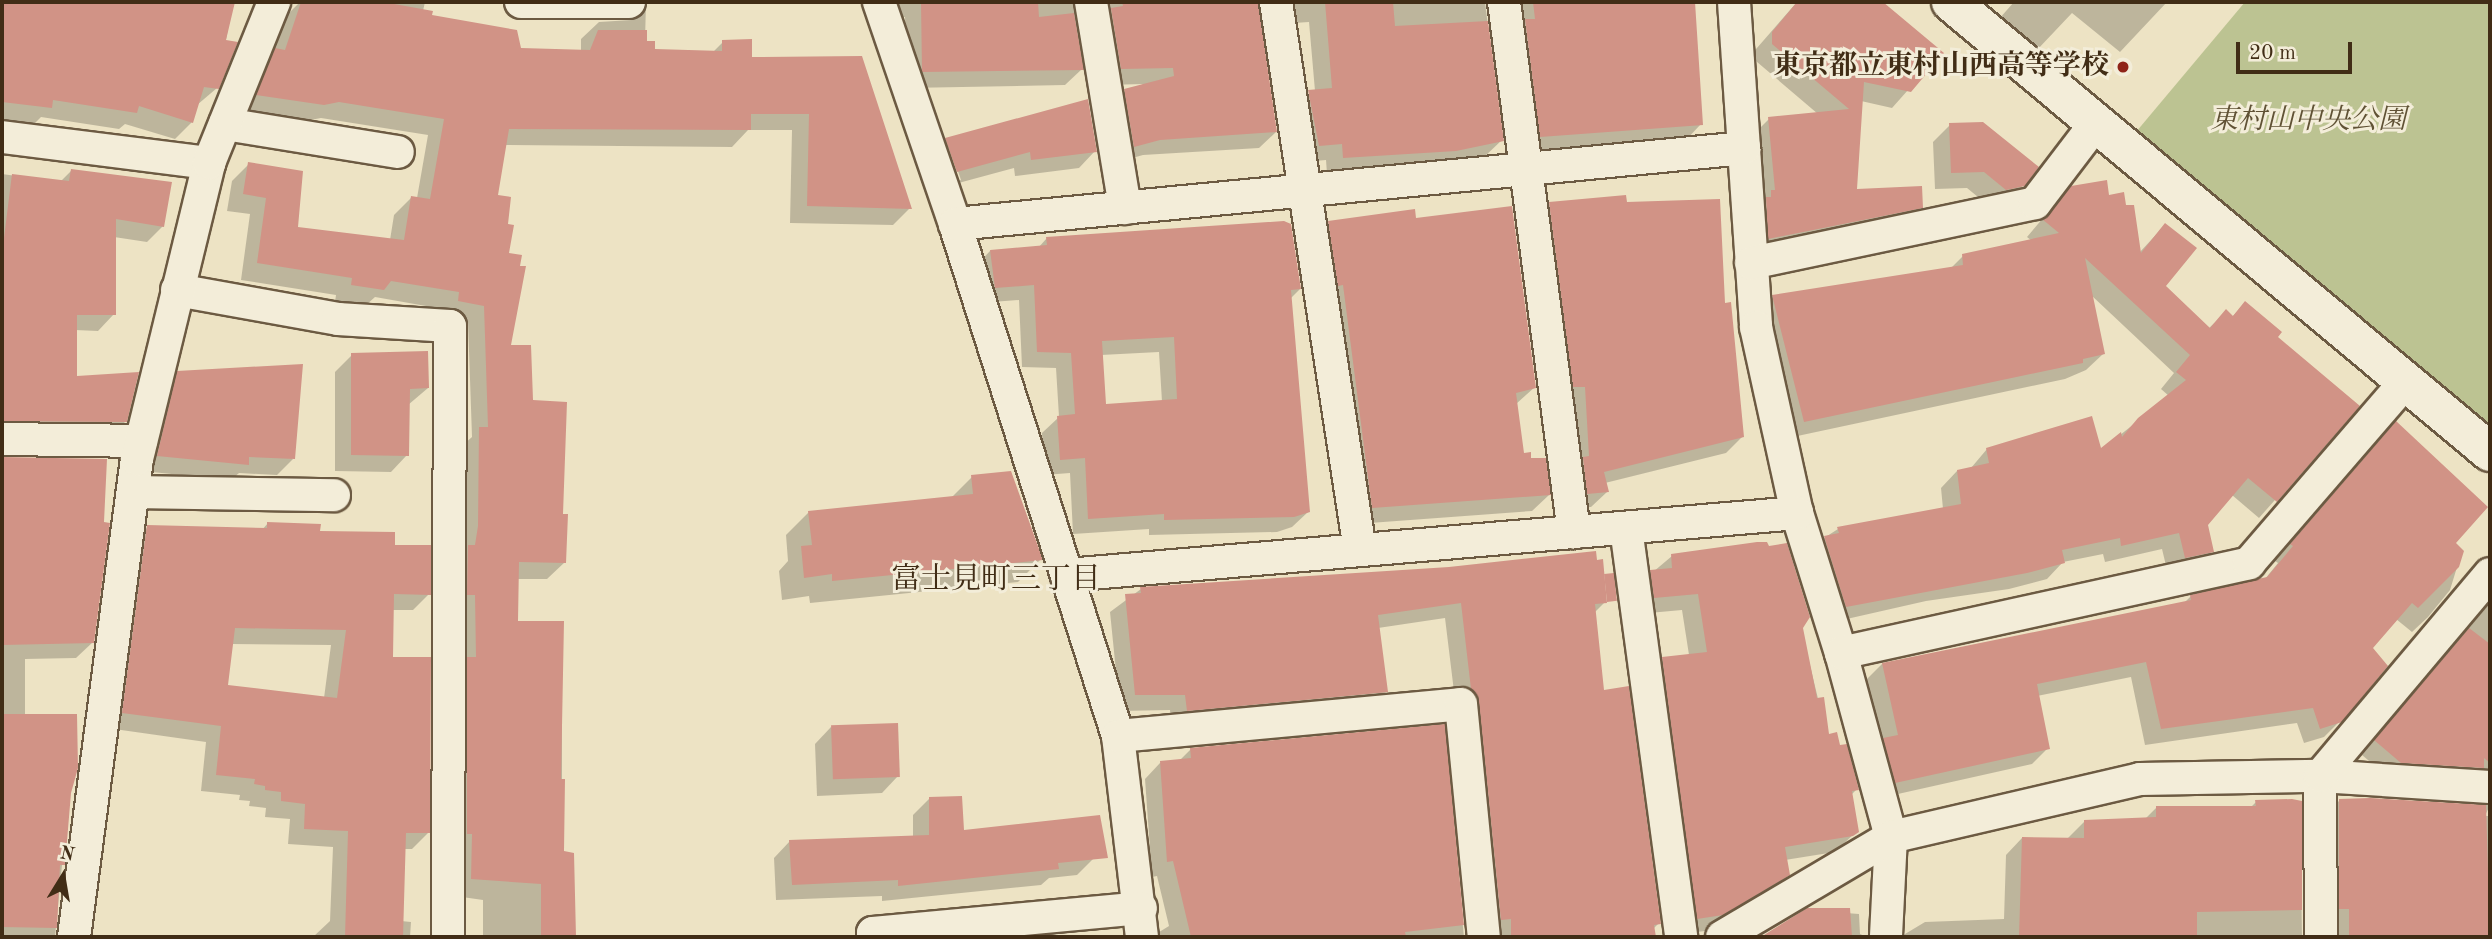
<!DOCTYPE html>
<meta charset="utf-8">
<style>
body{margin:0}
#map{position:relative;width:2492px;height:939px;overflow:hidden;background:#ede3c4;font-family:"Old Standard TT","Noto Serif JP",serif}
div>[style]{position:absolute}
.green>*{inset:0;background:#bcc392}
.shadow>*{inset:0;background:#0003}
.building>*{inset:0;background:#d19386;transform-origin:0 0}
.roads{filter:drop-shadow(2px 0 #6c5a42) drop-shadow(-2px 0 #6c5a42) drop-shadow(0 2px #6c5a42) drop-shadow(0 -2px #6c5a42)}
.minor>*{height:32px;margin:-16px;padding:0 16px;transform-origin:16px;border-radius:16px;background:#f3edd9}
.tertiary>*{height:38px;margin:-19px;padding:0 19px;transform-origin:19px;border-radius:19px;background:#f3edd9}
.dots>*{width:19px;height:19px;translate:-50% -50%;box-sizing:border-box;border:4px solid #f3edd9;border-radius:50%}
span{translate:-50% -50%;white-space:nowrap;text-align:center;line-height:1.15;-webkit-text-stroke:6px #f3edd9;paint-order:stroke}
.poi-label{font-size:28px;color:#412d16;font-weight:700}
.right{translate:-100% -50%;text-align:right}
.park-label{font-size:28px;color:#605235;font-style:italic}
.neighbourhood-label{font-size:30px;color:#412d16}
.frame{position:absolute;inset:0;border:4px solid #412d16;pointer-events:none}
.north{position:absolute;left:28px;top:841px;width:70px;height:70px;-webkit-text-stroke:5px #f3edd9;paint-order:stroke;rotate:11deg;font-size:19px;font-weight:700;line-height:28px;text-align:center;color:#412d16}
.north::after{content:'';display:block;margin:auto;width:24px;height:32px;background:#412d16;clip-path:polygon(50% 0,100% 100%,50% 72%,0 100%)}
.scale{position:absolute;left:2236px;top:42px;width:116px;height:32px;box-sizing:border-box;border:4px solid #412d16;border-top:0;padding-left:9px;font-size:21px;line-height:24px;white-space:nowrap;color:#412d16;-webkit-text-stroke:5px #f3edd9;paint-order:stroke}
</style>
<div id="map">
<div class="green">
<div style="clip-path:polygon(2245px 2px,2490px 2px,2490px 432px,2136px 132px)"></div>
</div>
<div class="shadow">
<div style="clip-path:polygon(2px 2px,233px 2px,217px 88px,197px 105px,192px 122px,175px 139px,125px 124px,119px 129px,41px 117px,34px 124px,2px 120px)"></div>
<div style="clip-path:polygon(300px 2px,425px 2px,423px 11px,430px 16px,520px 50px,581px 52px,581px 39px,599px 22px,631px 20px,622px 3px,604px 2px,646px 2px,645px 42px,653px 51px,713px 52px,723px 42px,750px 59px,910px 208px,893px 225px,790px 223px,792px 130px,748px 130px,732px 147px,504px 145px,496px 196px,507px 255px,509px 347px,532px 402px,561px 516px,565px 562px,547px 579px,517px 579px,516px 622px,562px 623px,562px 852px,575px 900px,573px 937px,483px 937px,483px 900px,455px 896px,463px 445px,472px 437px,468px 322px,441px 318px,443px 309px,375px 297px,365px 306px,335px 302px,336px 295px,241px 280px,250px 214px,227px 211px,232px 181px,249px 164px,296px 228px,390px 240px,394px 215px,412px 197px,417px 198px,428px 135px,321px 118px,305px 121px,240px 112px,259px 67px,273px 53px,285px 17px)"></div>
<div style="clip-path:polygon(886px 2px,1073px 2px,1082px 69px,1065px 85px,907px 88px,905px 17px,886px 18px)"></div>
<div style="clip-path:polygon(1081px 2px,1257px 2px,1276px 132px,1259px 148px,1143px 155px,1118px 162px,1109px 107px,1125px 91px,1144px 84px,1105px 85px)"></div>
<div style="clip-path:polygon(1267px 2px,1485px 2px,1502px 140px,1482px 159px,1327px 174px,1326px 160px,1303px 162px,1293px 108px,1315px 91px,1309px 22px,1279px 24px)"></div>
<div style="clip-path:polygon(1491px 2px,1693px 2px,1701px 124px,1685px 141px,1525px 153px)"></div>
<div style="clip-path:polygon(1797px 2px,1881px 2px,1941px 53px,1892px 108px,1861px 101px,1856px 191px,1921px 207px,1904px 224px,1752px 254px,1752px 136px,1769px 119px,1818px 114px,1750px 56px)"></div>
<div style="clip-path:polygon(2014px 2px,2167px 2px,2120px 52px,2072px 13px,2037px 50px,1999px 19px)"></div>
<div style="clip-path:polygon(1950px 125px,2023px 185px,2006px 203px,1989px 206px,1967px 188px,1935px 189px,1933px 142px)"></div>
<div style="clip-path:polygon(evenodd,946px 139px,1095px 151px,1079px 168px,1015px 176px,1014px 168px,940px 188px,929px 156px,946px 139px,946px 148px,950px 148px,961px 180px,958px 181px,946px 148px)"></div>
<div style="clip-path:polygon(71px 171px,163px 226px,147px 242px,114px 237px,114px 314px,98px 331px,75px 330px,75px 378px,125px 422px,109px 438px,2px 436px,2px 174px,60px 182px)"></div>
<div style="clip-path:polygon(2108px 197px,2139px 253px,2165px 225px,2163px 287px,2208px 329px,2226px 312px,2232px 317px,2245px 303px,2276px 337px,2358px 406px,2259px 518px,2232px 495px,2206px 525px,2212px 551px,2196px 568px,2168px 574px,2162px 549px,2105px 562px,2103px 554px,2063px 562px,2047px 579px,2009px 589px,1926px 601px,1829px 623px,1808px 555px,1824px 538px,1838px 529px,1943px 509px,1941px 488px,1957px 471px,1971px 468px,1987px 449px,2100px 451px,2169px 396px,2161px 389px,2174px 373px,2091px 295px,2103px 354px,2086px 370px,2065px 379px,1788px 438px,1757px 313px,1773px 297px,1951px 268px,1963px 256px,2032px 241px,2027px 237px,2055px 204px)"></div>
<div style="clip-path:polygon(1550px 204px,1625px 204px,1723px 305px,1742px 437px,1726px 453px,1605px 483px,1607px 492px,1591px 507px,1572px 508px,1534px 220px)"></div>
<div style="clip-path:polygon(1415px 220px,1535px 387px,1516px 404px,1523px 454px,1549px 495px,1532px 511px,1356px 524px,1312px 239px,1329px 222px)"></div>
<div style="clip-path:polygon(evenodd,1047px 238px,1300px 289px,1290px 299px,1308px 512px,1292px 527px,1277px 532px,1149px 535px,1149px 529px,1073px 534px,1070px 473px,1044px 475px,1042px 433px,1059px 417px,1056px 368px,1022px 367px,1019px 300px,979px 303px,975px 267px,990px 251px,1038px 248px,1047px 238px,1159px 352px,1162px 402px,1104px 406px,1101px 355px,1159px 352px)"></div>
<div style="clip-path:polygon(352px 355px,428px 388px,408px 405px,407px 455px,391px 472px,335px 471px,335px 372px)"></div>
<div style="clip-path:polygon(178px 372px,293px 459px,277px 475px,239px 473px,231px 480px,142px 471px,162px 388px)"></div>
<div style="clip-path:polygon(2396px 423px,2453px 543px,2462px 551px,2450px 590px,2428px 617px,2412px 632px,2396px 619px,2371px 648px,2341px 720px,2324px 737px,2304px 743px,2297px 723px,2145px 745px,2131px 677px,2037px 696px,2048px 748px,2032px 764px,1880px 798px,1881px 743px,1866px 680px,1882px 664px,2184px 603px,2191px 596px,2265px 579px,2278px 563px,2275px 561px)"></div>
<div style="clip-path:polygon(2px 459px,105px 461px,93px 642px,76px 658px,25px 659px,25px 716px,69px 793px,55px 937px,2px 937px)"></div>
<div style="clip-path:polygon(972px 477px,1041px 559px,1018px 582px,810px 603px,809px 596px,782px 600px,779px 571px,788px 561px,786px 535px,809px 512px,951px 498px)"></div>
<div style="clip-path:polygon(evenodd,268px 523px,393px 546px,429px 594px,413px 610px,392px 610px,392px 659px,428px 833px,412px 849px,404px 849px,401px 921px,411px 922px,410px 937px,313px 937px,330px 921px,333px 847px,288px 844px,290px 819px,265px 817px,266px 808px,249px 806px,250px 801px,239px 800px,240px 795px,201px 791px,206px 742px,107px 728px,131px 543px,148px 527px,262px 530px,268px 523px,231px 644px,331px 645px,324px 698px,226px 686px,231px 644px)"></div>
<div style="clip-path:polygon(1765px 542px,1801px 628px,1827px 736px,1839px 748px,1857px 789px,1851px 795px,1857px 831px,1835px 852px,1785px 860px,1788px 875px,1771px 892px,1705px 931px,1681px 934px,1647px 675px,1663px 658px,1689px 655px,1682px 610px,1638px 614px,1634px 588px,1672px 556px)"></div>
<div style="clip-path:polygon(1141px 589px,1605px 602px,1594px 613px,1602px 692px,1659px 923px,1653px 929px,1654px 937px,1484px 937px,1445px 618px,1378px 628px,1386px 692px,1370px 708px,1171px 726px,1170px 710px,1120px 711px,1110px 612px)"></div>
<div style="clip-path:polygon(2490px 603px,2490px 790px,2387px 776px,2362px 755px)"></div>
<div style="clip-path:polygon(1443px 726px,1464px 937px,1151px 937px,1169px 926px,1157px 876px,1152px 877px,1145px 779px,1160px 763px,1179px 761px,1191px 749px)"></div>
<div style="clip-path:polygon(831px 727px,898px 776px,882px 793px,817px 796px,815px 744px)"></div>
<div style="clip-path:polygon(929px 799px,962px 832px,1093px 859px,1077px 875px,1049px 878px,1041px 885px,882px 901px,882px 896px,776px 900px,774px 858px,790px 841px,913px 837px,913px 815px)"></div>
<div style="clip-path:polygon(2339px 801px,2490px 805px,2485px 816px,2490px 816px,2490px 937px,2322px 937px,2322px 818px)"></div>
<div style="clip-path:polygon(2256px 802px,2300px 802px,2302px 937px,1900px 937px,1925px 922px,2004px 919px,2006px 855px,2022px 838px,2068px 838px,2085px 821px,2145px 819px,2157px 807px,2250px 808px)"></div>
<div style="clip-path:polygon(1807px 910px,1859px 914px,1860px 934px,1867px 937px,1761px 937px)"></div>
</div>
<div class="building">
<div style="clip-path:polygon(2px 2px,235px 2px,226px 40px,238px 42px,219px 89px,204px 87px,193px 123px,139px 106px,137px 113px,53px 100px,52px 108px,2px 102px)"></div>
<div style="clip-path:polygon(301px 2px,383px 2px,433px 11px,432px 15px,517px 30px,521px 48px,590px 50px,598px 30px,647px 30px,647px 41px,655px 41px,655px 49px,722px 51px,722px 40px,752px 39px,752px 57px,862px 56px,912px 209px,807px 206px,809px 114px,751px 114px,751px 130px,509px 129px,498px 195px,511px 197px,508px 224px,514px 225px,509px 253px,522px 255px,520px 266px,526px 266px,511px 345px,531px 345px,533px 400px,567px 402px,563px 514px,568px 514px,566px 563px,519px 562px,518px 621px,564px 621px,561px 779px,565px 779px,564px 851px,574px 853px,576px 937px,541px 937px,541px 884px,471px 879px,472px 834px,467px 834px,467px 657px,476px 657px,475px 595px,467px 595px,468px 545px,475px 545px,478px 526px,479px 427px,488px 427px,484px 306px,458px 301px,459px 292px,391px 281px,384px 290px,351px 285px,352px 278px,257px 263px,266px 198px,243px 194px,248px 162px,303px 171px,298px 227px,404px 240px,411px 196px,430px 199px,444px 119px,339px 102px,324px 105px,256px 95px,275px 48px,285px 50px)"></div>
<div style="clip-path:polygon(921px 2px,1038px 2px,1039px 17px,1074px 13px,1084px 70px,922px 72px)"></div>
<div style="clip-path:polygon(1122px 2px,1258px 2px,1277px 132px,1160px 140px,1134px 147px,1124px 89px,1174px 76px,1173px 68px,1121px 69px,1111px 8px,1123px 6px)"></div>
<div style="clip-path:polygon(1325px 2px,1393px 2px,1395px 26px,1488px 21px,1504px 141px,1456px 151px,1343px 158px,1342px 144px,1319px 146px,1308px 90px,1332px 88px)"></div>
<div style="clip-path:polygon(1533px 2px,1695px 2px,1703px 125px,1540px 137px,1525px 19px,1535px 19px)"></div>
<div style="clip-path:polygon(1797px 2px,1883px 2px,1944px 53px,1911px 92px,1864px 82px,1857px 189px,1922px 186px,1923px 208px,1768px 239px,1766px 197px,1771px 197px,1771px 190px,1775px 190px,1768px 117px,1849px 109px,1772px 44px,1772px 32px)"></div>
<div style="clip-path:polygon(1088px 99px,1097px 152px,1031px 160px,1030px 152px,957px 172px,945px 138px)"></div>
<div style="clip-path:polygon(1983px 122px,2039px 167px,2025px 186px,2006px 190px,1984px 172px,1951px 173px,1949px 123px)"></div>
<div style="clip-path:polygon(71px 169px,172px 182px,164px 227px,116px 219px,116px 315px,77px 315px,77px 376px,139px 372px,127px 422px,2px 421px,2px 254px,12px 174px,69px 181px)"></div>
<div style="clip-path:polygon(2107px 180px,2109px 195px,2124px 192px,2126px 205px,2134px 205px,2141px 253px,2165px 223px,2197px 248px,2166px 286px,2210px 328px,2226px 309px,2233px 316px,2245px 301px,2282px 332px,2278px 337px,2360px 406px,2277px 502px,2248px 478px,2208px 525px,2214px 552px,2185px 558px,2179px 533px,2121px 546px,2120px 538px,2062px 550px,2065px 563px,2027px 573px,1846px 607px,1824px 536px,1839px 533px,1837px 527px,1961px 504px,1957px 470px,1989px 463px,1986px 448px,2092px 416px,2101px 448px,2121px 432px,2122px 437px,2138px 418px,2186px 380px,2176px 372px,2190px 355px,2085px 258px,2105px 354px,2083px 359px,2083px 363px,1804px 422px,1772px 295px,1963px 265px,1962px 254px,2059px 233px,2042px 219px,2071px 186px)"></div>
<div style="clip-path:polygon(1626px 195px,1627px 202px,1720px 199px,1725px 303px,1731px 302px,1744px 437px,1604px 472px,1609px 492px,1587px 494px,1583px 457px,1589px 456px,1585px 387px,1573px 387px,1549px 202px)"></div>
<div style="clip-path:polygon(1512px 206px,1536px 388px,1516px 393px,1524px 453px,1531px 452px,1531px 458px,1546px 458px,1551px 495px,1372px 508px,1343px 285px,1338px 286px,1328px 221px,1415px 209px,1416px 218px)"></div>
<div style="clip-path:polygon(evenodd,1284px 221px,1291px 224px,1301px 289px,1291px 290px,1310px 512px,1294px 517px,1164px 520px,1164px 514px,1088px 519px,1085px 458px,1060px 460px,1057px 416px,1075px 414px,1071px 353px,1037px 352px,1034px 285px,995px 288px,990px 250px,1047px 245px,1046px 237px,1284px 221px,1174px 337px,1177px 399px,1106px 404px,1102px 341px,1174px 337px)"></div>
<div style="clip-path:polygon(428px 351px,429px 388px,410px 389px,409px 456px,351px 455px,351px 353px)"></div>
<div style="clip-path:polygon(303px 364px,295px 459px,249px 457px,249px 465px,157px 456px,177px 371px)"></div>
<div style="clip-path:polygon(2396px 421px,2488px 507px,2456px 543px,2464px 551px,2459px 567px,2418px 608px,2412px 603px,2373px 648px,2388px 666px,2342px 722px,2320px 729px,2313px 708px,2161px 729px,2146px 662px,2037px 684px,2050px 749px,1895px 783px,1883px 738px,1898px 735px,1882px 663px,2191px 600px,2190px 595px,2267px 577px,2293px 546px,2290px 544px)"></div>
<div style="clip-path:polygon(2px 457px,107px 459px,104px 522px,110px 523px,94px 643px,2px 645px)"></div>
<div style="clip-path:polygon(1011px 471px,1043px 560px,832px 581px,832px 574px,804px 578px,801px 546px,812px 545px,808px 511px,973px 494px,971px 475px)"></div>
<div style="clip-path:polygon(evenodd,267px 522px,321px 524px,320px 531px,395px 532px,395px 545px,431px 545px,431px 595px,394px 594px,393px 657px,431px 657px,430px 833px,406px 833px,403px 937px,345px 937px,348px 831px,304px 829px,305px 804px,281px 801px,281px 792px,265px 790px,265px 786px,254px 784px,255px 779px,216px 775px,221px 726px,122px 713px,147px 525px,267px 528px,267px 522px,235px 628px,346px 630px,337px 698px,228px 685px,235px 628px)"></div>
<div style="clip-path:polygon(1757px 542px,1767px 542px,1769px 546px,1787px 543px,1810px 617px,1803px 628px,1817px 698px,1824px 697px,1829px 734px,1837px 732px,1840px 745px,1847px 744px,1859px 790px,1852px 791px,1859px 832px,1853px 836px,1785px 847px,1790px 875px,1723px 915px,1697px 919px,1662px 657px,1707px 652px,1698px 594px,1654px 598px,1650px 570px,1672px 568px,1671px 554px)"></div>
<div style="clip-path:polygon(1596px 551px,1597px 560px,1603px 559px,1607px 603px,1595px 604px,1604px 690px,1629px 686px,1661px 924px,1654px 925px,1656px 937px,1511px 937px,1511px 919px,1501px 920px,1479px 702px,1471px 689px,1461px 603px,1378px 615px,1388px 692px,1187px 711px,1185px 695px,1135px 695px,1125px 594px,1141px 593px,1140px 587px,1449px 567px)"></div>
<div style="left:1614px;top:573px;width:28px;height:10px;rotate:84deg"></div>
<div style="clip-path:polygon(2469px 628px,2490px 644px,2490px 763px,2484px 758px,2484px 768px,2401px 763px,2374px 740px)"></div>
<div style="clip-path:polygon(2px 714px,77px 714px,78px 768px,71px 793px,65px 865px,60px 865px,57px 928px,2px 927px)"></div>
<div style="left:898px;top:723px;width:54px;height:67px;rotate:88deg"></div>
<div style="clip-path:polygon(1445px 724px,1464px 925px,1405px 932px,1406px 937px,1191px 937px,1173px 861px,1167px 862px,1160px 761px,1191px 758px,1190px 748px)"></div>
<div style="clip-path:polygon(962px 796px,964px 830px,1100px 815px,1108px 858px,1058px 863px,1059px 869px,898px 886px,898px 880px,792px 885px,789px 840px,929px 835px,929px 797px)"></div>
<div style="clip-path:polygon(2370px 798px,2486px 805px,2490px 937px,2349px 937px,2349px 909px,2339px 909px,2339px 799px)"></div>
<div style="clip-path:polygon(2292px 799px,2302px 801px,2302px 910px,2197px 912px,2197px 937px,2019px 937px,2022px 837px,2084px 838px,2084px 820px,2156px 817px,2156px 806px,2256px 806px,2255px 800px)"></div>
<div style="clip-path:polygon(1807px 908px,1850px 908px,1852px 937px,1761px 937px)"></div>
</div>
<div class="roads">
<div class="minor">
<div style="left:521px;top:2px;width:108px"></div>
<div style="left:879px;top:2px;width:235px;rotate:71.1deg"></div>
<div style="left:955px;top:224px;width:537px;rotate:72.34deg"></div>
<div style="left:1118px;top:736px;width:202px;rotate:83.2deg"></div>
<div style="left:1091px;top:2px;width:209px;rotate:80.6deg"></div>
<div style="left:1276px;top:2px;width:554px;rotate:81.29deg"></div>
<div style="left:1504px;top:2px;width:535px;rotate:82.48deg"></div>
<div style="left:1734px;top:2px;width:326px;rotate:86.1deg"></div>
<div style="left:1756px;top:327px;width:190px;rotate:77.6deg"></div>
<div style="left:1797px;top:513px;width:147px;rotate:72.6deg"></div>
<div style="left:1841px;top:653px;width:191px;rotate:74.8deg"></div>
<div style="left:1891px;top:837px;width:100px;rotate:92.9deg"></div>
<div style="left:225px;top:124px;width:175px;rotate:9.2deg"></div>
<div style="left:2px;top:137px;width:209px;rotate:7.2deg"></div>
<div style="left:955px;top:224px;width:793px;rotate:-5.5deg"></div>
<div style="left:1751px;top:263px;width:290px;rotate:-11.9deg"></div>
<div style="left:2035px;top:203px;width:101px;rotate:-52.7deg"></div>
<div style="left:177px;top:290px;width:164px;rotate:10.2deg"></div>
<div style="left:338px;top:319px;width:112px;rotate:3.6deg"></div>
<div style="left:450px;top:326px;width:611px;rotate:90.19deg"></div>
<div style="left:2px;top:439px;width:139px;rotate:0.8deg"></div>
<div style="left:133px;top:492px;width:201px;rotate:0.9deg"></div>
<div style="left:1626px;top:528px;width:413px;rotate:82.3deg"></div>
<div style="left:1067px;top:575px;width:733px;rotate:-4.85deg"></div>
<div style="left:1841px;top:653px;width:418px;rotate:-12.4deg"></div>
<div style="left:2249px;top:563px;width:239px;rotate:-49.2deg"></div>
<div style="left:1118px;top:736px;width:344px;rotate:-5.3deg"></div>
<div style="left:1461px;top:704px;width:234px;rotate:84.4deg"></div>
<div style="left:74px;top:937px;width:482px;rotate:-82.5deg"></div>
<div style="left:137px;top:459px;width:305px;rotate:-76.3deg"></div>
<div style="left:209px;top:163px;width:174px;rotate:-68deg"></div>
<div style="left:873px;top:937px;width:4px;rotate:-90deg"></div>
<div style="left:873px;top:933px;width:269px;rotate:-5.3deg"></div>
<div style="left:1722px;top:937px;width:196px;rotate:-30.6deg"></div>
<div style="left:1891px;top:837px;width:256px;rotate:-13.1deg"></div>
<div style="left:2140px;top:779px;width:180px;rotate:-1deg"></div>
<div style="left:2320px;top:776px;width:170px;rotate:3.7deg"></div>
<div style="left:2321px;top:937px;width:161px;rotate:-90.4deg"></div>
<div style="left:2320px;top:776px;width:264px;rotate:-49.9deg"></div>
</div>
<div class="tertiary">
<div style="left:1951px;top:2px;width:702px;rotate:39.86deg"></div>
</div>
</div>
<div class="dots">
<div style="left:2123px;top:67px;background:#8f2418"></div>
</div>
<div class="poi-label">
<span class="right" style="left:2109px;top:67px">東京都立東村山西高等学校</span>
</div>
<div class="park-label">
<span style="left:2308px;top:121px">東村山中央公園</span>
</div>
<div class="neighbourhood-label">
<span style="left:996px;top:580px">富士見町三丁目</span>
</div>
<div class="frame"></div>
<div class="north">N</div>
<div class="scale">20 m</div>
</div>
